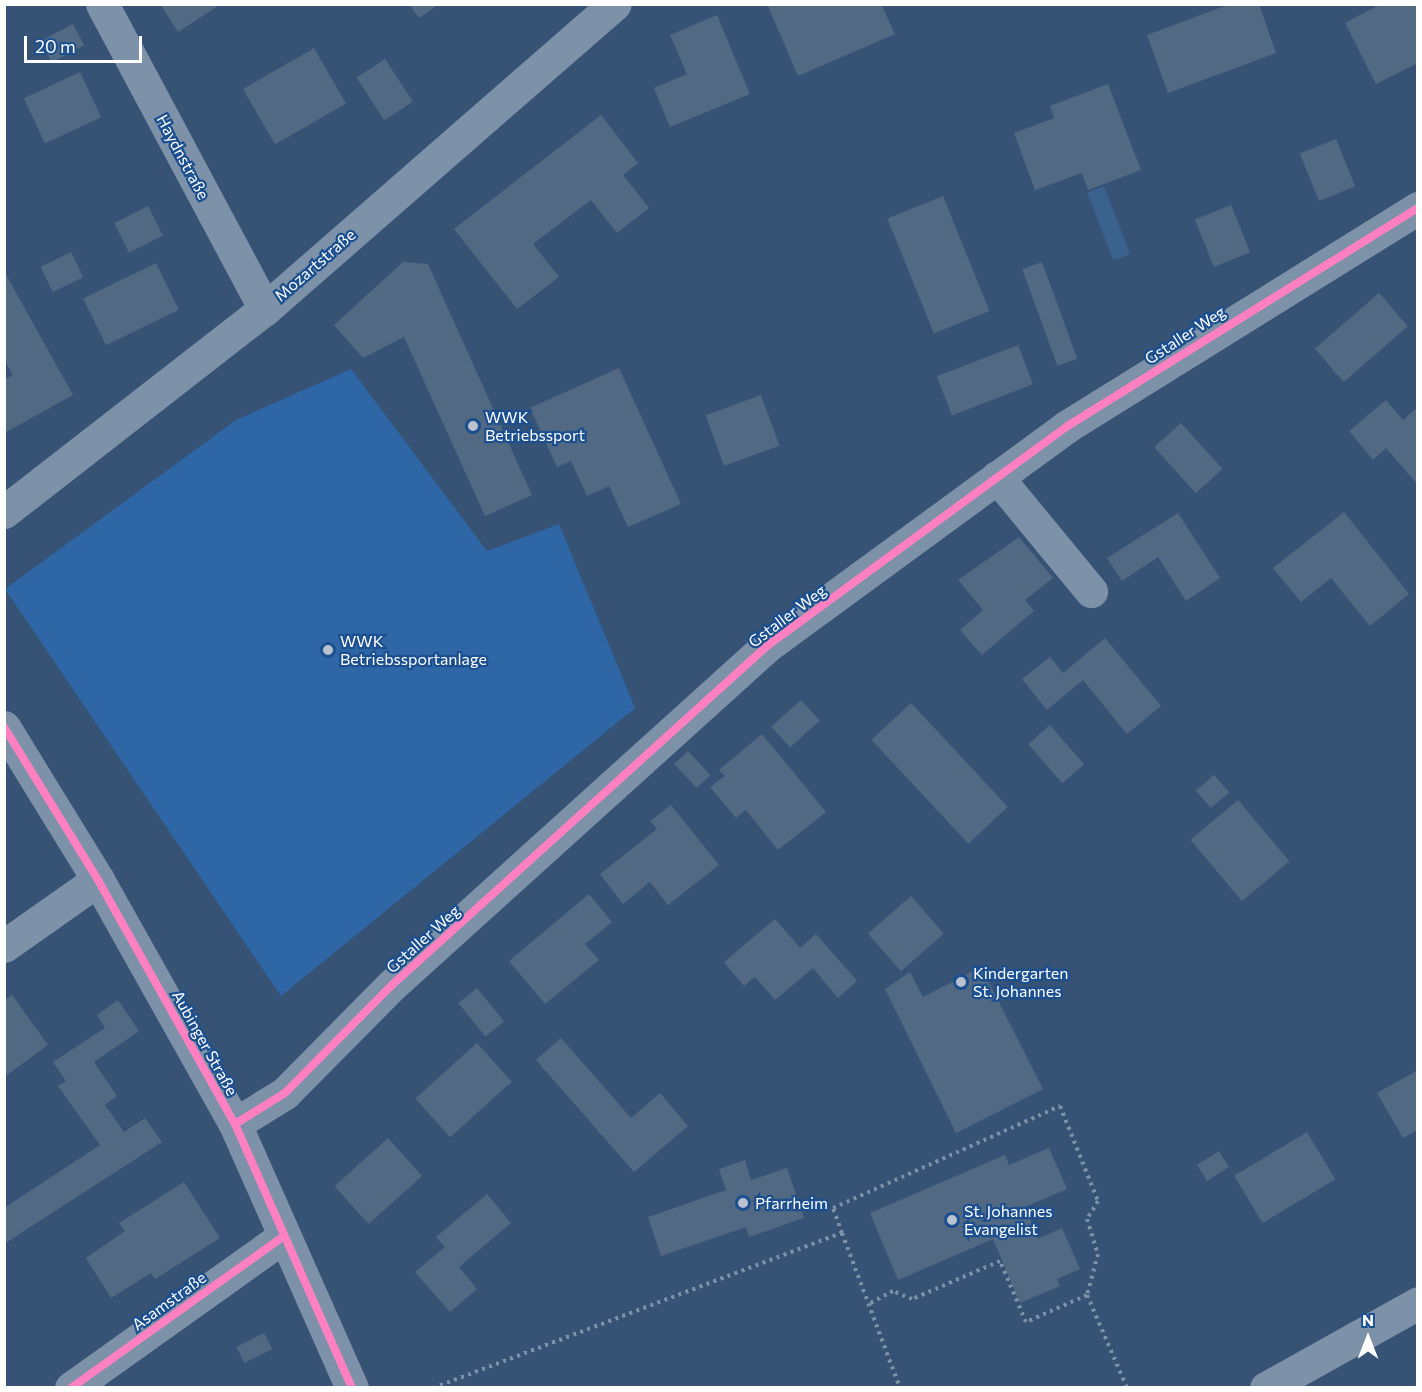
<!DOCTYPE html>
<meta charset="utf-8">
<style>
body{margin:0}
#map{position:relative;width:1422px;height:1392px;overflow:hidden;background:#365274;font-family:Commissioner,sans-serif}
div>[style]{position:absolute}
.green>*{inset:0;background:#2f66a5}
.water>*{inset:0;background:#3b618d;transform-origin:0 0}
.building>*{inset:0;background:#526984;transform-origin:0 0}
.path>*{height:4px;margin-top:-2px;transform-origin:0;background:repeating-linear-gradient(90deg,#7d92a8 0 3px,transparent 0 7.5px)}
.minor>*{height:33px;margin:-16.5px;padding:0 16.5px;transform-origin:16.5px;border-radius:16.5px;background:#7d92a8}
.cycleway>*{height:8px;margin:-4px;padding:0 4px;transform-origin:4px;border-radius:4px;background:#ff80c0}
.dots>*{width:16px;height:16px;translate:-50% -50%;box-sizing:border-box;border:3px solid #1b4f8f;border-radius:50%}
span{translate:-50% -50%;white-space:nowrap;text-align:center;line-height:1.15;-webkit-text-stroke:4.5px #1b4f8f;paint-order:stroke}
.street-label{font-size:16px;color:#fff}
.poi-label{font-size:16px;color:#fff}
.left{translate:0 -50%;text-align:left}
.frame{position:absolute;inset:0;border:6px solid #fff;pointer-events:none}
.north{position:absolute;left:1338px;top:1308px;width:60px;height:60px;-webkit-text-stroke:4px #1b4f8f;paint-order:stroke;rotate:0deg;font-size:16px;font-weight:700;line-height:24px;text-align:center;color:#fff}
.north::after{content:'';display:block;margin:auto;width:21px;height:27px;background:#fff;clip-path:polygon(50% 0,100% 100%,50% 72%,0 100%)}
.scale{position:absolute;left:24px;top:36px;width:118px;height:27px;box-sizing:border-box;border:3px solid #fff;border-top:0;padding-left:8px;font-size:18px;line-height:21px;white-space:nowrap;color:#fff;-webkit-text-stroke:4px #1b4f8f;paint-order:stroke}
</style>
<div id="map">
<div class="green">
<div style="clip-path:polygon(351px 369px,487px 551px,559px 524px,635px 708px,281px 996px,5px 589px,236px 420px)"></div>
</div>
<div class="water">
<div style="left:1104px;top:186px;width:73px;height:18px;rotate:69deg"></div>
</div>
<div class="building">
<div style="clip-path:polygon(160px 4px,221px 4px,178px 32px)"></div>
<div style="clip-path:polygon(409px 4px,439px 4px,419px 18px)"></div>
<div style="clip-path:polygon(767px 4px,881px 4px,895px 34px,798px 76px)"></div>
<div style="clip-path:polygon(1230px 4px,1259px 4px,1276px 53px,1168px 93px,1147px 35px)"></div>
<div style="clip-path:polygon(1381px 4px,1418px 4px,1418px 63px,1376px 84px,1345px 23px)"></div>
<div style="clip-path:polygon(717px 15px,750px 94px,670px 127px,654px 88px,687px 74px,670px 35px)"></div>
<div style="left:73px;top:24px;width:24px;height:37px;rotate:62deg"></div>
<div style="left:314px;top:48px;width:64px;height:82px;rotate:60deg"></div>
<div style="left:385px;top:59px;width:51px;height:34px;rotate:57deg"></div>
<div style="left:80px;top:72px;width:50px;height:62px;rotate:65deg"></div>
<div style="clip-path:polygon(1108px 84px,1141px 170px,1088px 190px,1082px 173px,1035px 190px,1014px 133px,1054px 118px,1050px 106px)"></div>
<div style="clip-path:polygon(601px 115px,638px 163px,623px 175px,649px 208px,617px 233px,591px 200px,533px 244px,559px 277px,517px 309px,454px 229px)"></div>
<div style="left:1336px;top:139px;width:51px;height:39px;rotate:68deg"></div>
<div style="left:943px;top:196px;width:124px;height:60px;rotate:68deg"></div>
<div style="left:1231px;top:205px;width:51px;height:39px;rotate:68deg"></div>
<div style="left:148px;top:206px;width:33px;height:38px;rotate:63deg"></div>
<div style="left:71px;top:252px;width:28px;height:34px;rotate:64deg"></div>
<div style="clip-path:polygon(403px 262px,428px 264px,532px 495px,485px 516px,404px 337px,363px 358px,334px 325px)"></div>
<div style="left:1042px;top:262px;width:103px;height:21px;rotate:70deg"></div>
<div style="left:156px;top:263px;width:52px;height:81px;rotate:64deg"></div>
<div style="clip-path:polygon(4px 271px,73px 395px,4px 433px,4px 380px,13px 375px,4px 359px)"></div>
<div style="left:1379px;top:293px;width:44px;height:85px;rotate:49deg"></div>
<div style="left:1018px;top:345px;width:42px;height:87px;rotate:69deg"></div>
<div style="clip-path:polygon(619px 368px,681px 504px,628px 527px,609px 486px,587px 496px,571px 461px,557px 467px,530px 408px)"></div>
<div style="left:761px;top:395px;width:54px;height:59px;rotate:70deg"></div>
<div style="clip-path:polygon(1386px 400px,1403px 420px,1418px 407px,1418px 485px,1386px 448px,1373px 460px,1349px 431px)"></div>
<div style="left:1181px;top:423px;width:62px;height:36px;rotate:48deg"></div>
<div style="clip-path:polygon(1344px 512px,1409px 594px,1370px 626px,1331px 578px,1301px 602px,1273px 568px)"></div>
<div style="clip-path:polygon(1178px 513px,1220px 578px,1186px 601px,1158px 557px,1122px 581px,1107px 558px)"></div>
<div style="clip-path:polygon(1019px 537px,1053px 578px,1025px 600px,1034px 611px,982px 655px,960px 630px,983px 610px,958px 580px)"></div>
<div style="clip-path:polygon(1105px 638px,1161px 706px,1127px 734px,1083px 680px,1047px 710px,1022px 679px,1050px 657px,1063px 673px)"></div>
<div style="left:801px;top:700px;width:28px;height:40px;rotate:48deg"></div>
<div style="left:911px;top:703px;width:142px;height:54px;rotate:47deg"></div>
<div style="left:1050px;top:725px;width:52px;height:29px;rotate:49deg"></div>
<div style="clip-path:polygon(762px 734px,826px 812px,778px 850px,746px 810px,736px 818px,710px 787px,725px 776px,719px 770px)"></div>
<div style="left:688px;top:751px;width:33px;height:19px;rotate:47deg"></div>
<div style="left:1214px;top:775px;width:23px;height:24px;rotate:49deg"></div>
<div style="left:1238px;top:800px;width:80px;height:62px;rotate:50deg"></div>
<div style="clip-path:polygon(671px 805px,719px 865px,668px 905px,650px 882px,623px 904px,600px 874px,657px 829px,650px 821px)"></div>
<div style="clip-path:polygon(589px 894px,612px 922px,585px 944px,599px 960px,545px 1004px,509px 961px)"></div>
<div style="left:911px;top:896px;width:50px;height:57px;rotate:49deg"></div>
<div style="clip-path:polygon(775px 919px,800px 948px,816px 934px,857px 981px,838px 998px,813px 968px,775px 1000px,755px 977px,744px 986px,724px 962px)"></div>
<div style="clip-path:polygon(981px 967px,1043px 1089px,956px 1133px,885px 989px,910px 972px,923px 997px)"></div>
<div style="left:477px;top:988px;width:43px;height:24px;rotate:51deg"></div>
<div style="clip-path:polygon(12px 995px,48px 1045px,4px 1077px,4px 1000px)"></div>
<div style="clip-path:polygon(118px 1000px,139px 1031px,94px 1062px,117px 1096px,105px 1105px,124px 1132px,145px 1118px,162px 1142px,4px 1244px,4px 1208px,100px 1145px,58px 1086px,66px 1081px,53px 1062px,105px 1028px,97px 1015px)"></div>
<div style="clip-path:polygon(561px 1038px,631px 1118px,660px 1093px,688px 1126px,634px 1172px,536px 1060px)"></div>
<div style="left:477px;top:1043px;width:52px;height:83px;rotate:48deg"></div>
<div style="clip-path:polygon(1418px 1070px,1418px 1130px,1403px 1138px,1377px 1093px)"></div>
<div style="left:1307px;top:1132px;width:55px;height:85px;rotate:59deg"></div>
<div style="left:388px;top:1138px;width:51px;height:72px;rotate:48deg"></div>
<div style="clip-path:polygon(1049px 1148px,1067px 1189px,1025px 1207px,1038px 1239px,1062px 1228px,1080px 1269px,1057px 1279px,1060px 1286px,1020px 1303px,993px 1239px,898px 1280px,870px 1213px,1005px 1155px,1009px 1165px)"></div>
<div style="left:1219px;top:1151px;width:19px;height:26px;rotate:58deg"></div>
<div style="clip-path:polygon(745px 1160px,751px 1180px,787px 1168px,804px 1218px,749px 1237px,746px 1227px,661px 1256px,648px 1217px,726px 1190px,719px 1169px)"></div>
<div style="clip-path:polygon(184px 1182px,220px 1238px,155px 1279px,151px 1273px,111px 1298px,86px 1258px,125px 1231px,119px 1223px)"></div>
<div style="clip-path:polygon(487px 1194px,511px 1223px,459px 1267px,477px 1289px,450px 1312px,415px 1272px,445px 1247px,436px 1237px)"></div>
<div style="left:264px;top:1333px;width:18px;height:31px;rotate:63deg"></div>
</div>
<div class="path">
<div style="left:842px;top:1233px;width:27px;rotate:-110deg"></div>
<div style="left:833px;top:1208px;width:249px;rotate:-24.2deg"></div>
<div style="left:1060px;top:1106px;width:102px;rotate:68.2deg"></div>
<div style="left:1098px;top:1201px;width:21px;rotate:121deg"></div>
<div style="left:1087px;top:1219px;width:37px;rotate:73deg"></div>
<div style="left:1098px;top:1254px;width:42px;rotate:105deg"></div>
<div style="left:1087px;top:1295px;width:67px;rotate:156.1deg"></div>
<div style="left:1026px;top:1322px;width:66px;rotate:-113.1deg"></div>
<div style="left:1000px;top:1261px;width:96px;rotate:156.6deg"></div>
<div style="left:912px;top:1299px;width:21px;rotate:-157deg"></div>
<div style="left:893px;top:1291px;width:26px;rotate:152deg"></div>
<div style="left:1087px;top:1295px;width:101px;rotate:66.7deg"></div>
<div style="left:433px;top:1388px;width:437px;rotate:-20.8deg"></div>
<div style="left:842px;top:1233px;width:165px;rotate:69.5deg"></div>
</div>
<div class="minor">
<div style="left:102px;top:4px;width:346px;rotate:61.9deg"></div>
<div style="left:997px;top:477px;width:148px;rotate:50.5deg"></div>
<div style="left:4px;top:512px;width:331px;rotate:-37.9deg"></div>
<div style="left:265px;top:309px;width:464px;rotate:-41.1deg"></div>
<div style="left:4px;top:727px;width:180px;rotate:58.4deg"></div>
<div style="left:98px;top:880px;width:280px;rotate:60.7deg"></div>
<div style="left:235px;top:1124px;width:289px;rotate:66.1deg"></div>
<div style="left:4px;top:946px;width:115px;rotate:-35.1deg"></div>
<div style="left:235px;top:1124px;width:59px;rotate:-31.8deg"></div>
<div style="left:285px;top:1093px;width:152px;rotate:-45.3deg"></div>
<div style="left:392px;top:985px;width:506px;rotate:-42.11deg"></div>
<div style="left:767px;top:646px;width:371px;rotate:-36.2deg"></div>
<div style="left:1066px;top:427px;width:415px;rotate:-31.9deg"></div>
<div style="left:71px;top:1388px;width:260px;rotate:-35.5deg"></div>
<div style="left:1266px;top:1388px;width:174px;rotate:-29.2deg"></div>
</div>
<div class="cycleway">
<div style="left:4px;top:727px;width:180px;rotate:58.4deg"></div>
<div style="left:98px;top:880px;width:280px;rotate:60.7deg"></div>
<div style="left:235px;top:1124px;width:289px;rotate:66.1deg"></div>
<div style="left:235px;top:1124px;width:59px;rotate:-31.8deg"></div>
<div style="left:285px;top:1093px;width:152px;rotate:-45.3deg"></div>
<div style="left:392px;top:985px;width:506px;rotate:-42.11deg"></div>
<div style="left:767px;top:646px;width:371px;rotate:-36.2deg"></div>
<div style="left:1066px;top:427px;width:415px;rotate:-31.9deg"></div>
<div style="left:71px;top:1388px;width:260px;rotate:-35.5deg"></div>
</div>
<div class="dots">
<div style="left:473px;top:426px;background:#b9c2ce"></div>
<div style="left:328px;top:650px;background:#b9c2ce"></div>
<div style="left:961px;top:982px;background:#b9c2ce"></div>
<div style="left:743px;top:1203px;background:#b9c2ce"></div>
<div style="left:952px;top:1220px;background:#b9c2ce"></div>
</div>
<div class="street-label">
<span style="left:183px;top:157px;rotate:62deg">Haydnstraße</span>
<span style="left:315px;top:265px;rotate:-41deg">Mozartstraße</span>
<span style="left:1185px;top:335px;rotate:-33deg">Gstaller Weg</span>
<span style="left:787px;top:616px;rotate:-37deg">Gstaller Weg</span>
<span style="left:423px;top:939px;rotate:-42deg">Gstaller Weg</span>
<span style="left:205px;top:1043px;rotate:61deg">Aubinger Straße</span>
<span style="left:169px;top:1301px;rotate:-36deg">Asamstraße</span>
</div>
<div class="poi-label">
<span class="left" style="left:485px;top:426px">WWK<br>Betriebssport</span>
<span class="left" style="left:340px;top:650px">WWK<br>Betriebssportanlage</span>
<span class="left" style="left:973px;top:982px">Kindergarten<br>St. Johannes</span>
<span class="left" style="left:755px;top:1203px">Pfarrheim</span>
<span class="left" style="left:964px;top:1220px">St. Johannes<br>Evangelist</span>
</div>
<div class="frame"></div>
<div class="north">N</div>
<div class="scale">20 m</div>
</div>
